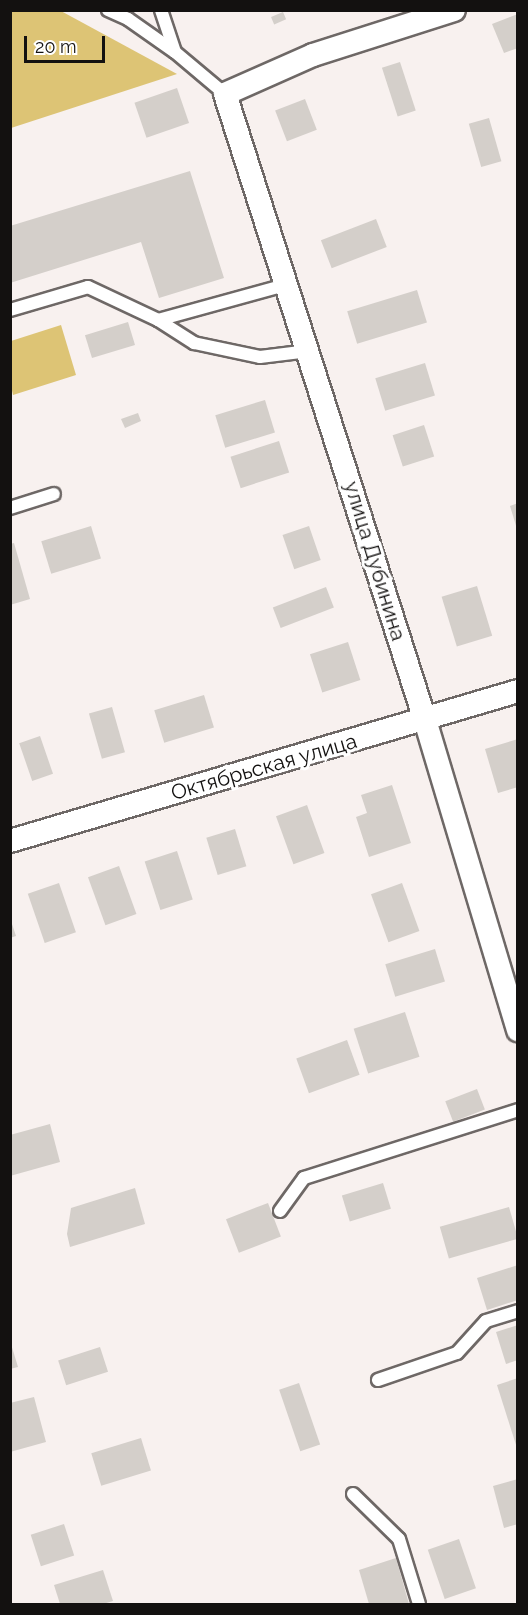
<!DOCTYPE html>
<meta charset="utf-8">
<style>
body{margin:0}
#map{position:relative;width:528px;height:1615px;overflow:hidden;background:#f8f1ef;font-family:Raleway,sans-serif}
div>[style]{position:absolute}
.green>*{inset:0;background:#ddc475}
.building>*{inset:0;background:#d4cfca;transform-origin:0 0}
.roads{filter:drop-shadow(2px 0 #6e6866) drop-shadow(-2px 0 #6e6866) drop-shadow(0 2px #6e6866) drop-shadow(0 -2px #6e6866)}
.lane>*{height:12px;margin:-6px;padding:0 6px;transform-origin:6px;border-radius:6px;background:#fff}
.street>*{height:22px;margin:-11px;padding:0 11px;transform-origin:11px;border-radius:11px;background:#fff}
span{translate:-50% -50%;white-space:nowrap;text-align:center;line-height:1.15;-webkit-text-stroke:6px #fff;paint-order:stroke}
.street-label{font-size:21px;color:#131110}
.frame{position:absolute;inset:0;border:12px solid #131110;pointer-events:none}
.scale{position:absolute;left:24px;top:36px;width:81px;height:27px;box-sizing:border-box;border:3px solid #131110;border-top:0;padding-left:8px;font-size:18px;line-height:21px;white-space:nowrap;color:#131110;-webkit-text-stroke:4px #fff;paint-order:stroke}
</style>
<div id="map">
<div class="green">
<div style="clip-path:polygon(10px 11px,61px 11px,177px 74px,11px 128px)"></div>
<div style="clip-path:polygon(61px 325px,76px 375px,13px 395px,11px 386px,11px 341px)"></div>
</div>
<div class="building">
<div style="left:283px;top:12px;width:8px;height:13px;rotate:67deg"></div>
<div style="clip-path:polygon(518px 14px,518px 48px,504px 53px,492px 24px)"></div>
<div style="left:400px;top:62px;width:51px;height:19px;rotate:72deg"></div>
<div style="left:177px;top:88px;width:37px;height:45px;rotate:71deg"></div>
<div style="left:305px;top:99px;width:33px;height:32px;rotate:69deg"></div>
<div style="left:489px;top:118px;width:45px;height:21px;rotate:74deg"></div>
<div style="clip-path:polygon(190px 171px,224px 278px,159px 298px,141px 242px,10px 283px,10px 226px)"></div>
<div style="left:376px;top:219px;width:30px;height:59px;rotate:69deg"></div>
<div style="left:417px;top:290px;width:34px;height:73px;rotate:73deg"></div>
<div style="left:128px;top:322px;width:24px;height:45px;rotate:73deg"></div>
<div style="left:425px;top:363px;width:34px;height:52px;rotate:73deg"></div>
<div style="left:265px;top:400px;width:34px;height:52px;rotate:73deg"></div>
<div style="clip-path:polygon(138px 413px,141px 421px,125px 428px,121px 419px)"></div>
<div style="left:424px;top:425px;width:33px;height:33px;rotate:72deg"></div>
<div style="left:279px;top:441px;width:33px;height:51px;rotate:72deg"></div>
<div style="clip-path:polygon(518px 503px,518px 529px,517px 529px,510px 506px)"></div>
<div style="left:91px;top:526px;width:34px;height:52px;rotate:73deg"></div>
<div style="left:309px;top:526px;width:36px;height:28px;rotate:71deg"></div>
<div style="clip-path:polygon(14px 543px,30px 599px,10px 605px,10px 544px)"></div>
<div style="left:477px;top:586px;width:52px;height:37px;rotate:73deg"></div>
<div style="left:326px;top:587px;width:22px;height:57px;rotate:69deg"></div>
<div style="left:348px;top:642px;width:40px;height:40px;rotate:72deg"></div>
<div style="left:204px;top:695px;width:34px;height:52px;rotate:73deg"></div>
<div style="left:112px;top:707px;width:47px;height:24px;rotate:74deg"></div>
<div style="left:40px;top:736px;width:40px;height:22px;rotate:71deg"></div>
<div style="clip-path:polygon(518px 739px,518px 787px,498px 793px,485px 749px)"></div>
<div style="clip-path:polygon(392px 785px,411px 843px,369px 857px,356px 817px,367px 813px,361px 795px)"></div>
<div style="left:307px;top:805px;width:51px;height:33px;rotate:70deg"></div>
<div style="left:235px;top:829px;width:39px;height:30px;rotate:73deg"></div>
<div style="left:177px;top:851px;width:51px;height:34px;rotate:72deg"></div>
<div style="left:119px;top:866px;width:51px;height:33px;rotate:70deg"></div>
<div style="left:59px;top:883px;width:52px;height:33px;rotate:71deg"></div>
<div style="left:402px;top:883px;width:51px;height:33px;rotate:70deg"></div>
<div style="clip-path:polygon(10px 918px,16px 936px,10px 938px)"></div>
<div style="left:435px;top:949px;width:34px;height:52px;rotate:73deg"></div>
<div style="left:405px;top:1012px;width:47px;height:54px;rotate:72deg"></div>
<div style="left:347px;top:1040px;width:37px;height:54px;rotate:70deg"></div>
<div style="left:477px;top:1089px;width:22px;height:34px;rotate:69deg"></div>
<div style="clip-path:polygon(50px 1124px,60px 1162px,10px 1176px,10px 1135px)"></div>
<div style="left:383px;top:1183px;width:27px;height:43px;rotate:73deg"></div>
<div style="clip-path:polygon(135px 1188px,145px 1224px,70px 1247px,67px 1234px,71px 1208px)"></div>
<div style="left:268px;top:1203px;width:36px;height:45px;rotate:69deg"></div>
<div style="left:509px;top:1207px;width:33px;height:72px;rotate:74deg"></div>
<div style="clip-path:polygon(518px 1265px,518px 1300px,487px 1310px,477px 1278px)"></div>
<div style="clip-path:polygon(518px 1325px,518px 1360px,506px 1364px,496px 1332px)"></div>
<div style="clip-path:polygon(11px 1344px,18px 1367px,10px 1369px,10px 1345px)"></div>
<div style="left:100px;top:1347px;width:26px;height:44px;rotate:72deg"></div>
<div style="clip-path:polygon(518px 1378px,518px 1448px,517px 1448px,497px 1385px)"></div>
<div style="left:299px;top:1383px;width:65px;height:21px;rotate:71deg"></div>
<div style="clip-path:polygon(34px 1397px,46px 1442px,10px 1452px,10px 1403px)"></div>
<div style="left:141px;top:1438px;width:34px;height:52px;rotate:73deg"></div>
<div style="clip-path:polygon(518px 1479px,518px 1524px,504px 1528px,493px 1486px)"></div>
<div style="left:64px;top:1524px;width:33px;height:35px;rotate:72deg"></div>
<div style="left:459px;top:1539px;width:52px;height:33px;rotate:71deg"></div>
<div style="clip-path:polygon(396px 1558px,409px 1604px,369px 1604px,359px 1570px)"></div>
<div style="clip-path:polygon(103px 1570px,113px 1601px,103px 1604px,60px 1604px,54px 1585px)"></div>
</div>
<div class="roads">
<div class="lane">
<div style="left:108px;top:10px;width:22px;rotate:24deg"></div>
<div style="left:128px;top:19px;width:57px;rotate:35.1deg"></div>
<div style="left:161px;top:10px;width:44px;rotate:71.6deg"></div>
<div style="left:175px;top:52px;width:65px;rotate:40deg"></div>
<div style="left:10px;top:310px;width:81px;rotate:-16.4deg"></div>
<div style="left:88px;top:287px;width:77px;rotate:25.2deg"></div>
<div style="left:158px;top:320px;width:132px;rotate:-15.4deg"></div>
<div style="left:158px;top:320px;width:43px;rotate:32.6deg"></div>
<div style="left:194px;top:343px;width:67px;rotate:12deg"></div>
<div style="left:260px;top:357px;width:49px;rotate:-7deg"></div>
<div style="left:10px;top:508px;width:46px;rotate:-17.7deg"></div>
<div style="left:280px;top:1211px;width:41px;rotate:-54deg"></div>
<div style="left:304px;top:1178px;width:225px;rotate:-17.6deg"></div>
<div style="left:378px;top:1380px;width:83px;rotate:-18.9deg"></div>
<div style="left:457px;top:1353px;width:43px;rotate:-47.8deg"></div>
<div style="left:486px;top:1321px;width:34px;rotate:-17deg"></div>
<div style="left:353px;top:1494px;width:64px;rotate:44.4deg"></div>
<div style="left:399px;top:1539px;width:68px;rotate:72.9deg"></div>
</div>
<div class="street">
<div style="left:454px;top:10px;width:148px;rotate:162.3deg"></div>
<div style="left:313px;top:55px;width:96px;rotate:156.1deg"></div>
<div style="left:225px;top:94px;width:657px;rotate:72.28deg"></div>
<div style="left:425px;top:720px;width:324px;rotate:73.3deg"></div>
<div style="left:10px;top:841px;width:530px;rotate:-16.45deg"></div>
</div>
</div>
<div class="street-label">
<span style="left:375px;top:561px;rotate:73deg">улица Дубинина</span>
<span style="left:264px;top:767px;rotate:-16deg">Октябрьская улица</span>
</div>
<div class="frame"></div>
<div class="scale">20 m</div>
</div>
